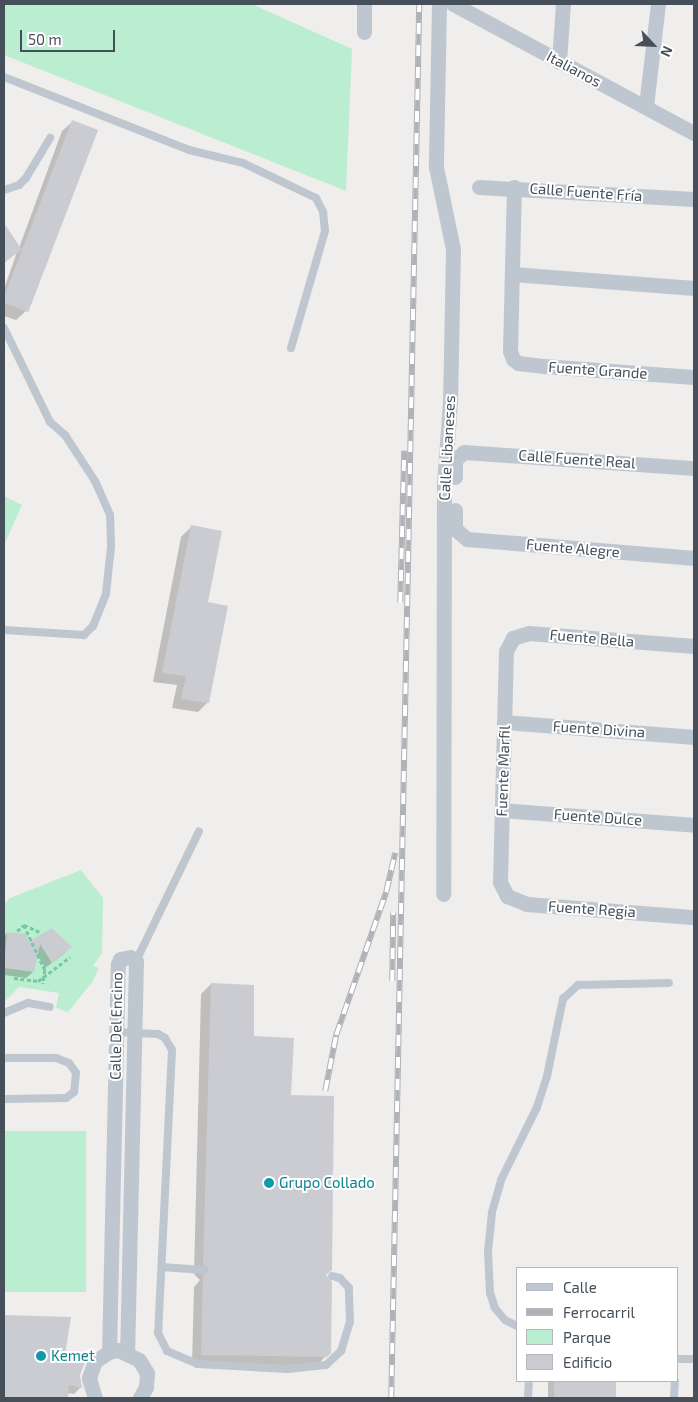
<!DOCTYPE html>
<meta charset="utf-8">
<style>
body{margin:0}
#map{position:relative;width:698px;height:1402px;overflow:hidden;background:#f0eded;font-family:"Exo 2",sans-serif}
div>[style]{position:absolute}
.green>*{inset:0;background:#bbedd0;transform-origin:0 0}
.shadow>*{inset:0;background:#0003;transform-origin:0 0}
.building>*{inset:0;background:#caccd2;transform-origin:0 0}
.path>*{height:2.5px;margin-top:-1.25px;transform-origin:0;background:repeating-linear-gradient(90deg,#74caa2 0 4px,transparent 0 6.5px)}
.lane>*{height:8px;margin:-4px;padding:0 4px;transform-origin:4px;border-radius:4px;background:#bec7cf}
.street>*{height:15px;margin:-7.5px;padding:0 7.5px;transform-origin:7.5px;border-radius:7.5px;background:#bec7cf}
.rail>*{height:5.5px;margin-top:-2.75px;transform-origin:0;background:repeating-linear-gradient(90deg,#fff 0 11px,#afb2b7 0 22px);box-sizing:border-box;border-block:1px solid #afb2b7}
.dots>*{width:14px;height:14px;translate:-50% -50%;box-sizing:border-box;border:2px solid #fff;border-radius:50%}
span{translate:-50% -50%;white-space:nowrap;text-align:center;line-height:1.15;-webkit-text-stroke:4px #fff;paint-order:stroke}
.street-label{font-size:15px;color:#46505a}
.culture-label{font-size:15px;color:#0d838f}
.left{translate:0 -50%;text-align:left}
.frame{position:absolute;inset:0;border:5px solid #46505a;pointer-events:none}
.legend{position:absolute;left:516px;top:1267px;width:162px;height:115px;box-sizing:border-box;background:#fff;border:1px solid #b5b9bd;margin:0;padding:6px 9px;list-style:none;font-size:15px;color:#46505a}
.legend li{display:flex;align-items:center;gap:10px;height:25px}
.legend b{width:25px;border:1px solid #b5b9bd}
.north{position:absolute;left:628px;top:20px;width:50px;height:50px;-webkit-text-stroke:4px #fff;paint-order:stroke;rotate:115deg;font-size:14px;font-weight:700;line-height:20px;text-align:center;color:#46505a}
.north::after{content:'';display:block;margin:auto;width:18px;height:22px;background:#46505a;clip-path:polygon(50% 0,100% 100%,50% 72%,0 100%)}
.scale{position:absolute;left:20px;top:30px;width:95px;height:22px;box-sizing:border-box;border:2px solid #46505a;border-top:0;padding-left:6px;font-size:15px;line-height:18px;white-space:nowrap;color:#46505a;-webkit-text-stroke:4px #fff;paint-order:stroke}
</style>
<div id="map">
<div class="green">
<div style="clip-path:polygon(4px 4px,252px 4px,352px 49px,346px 191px,4px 55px)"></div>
<div style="clip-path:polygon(4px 496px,22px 505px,4px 545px)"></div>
<div style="clip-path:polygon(81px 870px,103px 898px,102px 953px,93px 966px,99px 968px,93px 981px,68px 1012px,56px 1008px,59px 993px,19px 987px,4px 1002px,4px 904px,10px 898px)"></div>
<div style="left:86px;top:1131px;width:161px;height:82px;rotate:90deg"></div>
</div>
<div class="shadow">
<div style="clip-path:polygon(72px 122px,26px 311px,16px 320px,4px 316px,4px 289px,17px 252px,4px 263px,4px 225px,19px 248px,62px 131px)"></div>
<div style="clip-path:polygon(191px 527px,207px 603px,208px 702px,198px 712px,172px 708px,177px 685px,153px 682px,181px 537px)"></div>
<div style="clip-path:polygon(52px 929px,70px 947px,64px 954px,45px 968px,37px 954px,33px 972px,26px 978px,4px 975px,4px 936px,7px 933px,27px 943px)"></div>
<div style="clip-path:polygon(211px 984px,253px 1037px,289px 1096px,325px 1275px,330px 1352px,316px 1366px,192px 1364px,194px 1287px,200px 1280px,194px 1274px,201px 994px)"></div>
<div style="clip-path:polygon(4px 1317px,69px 1319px,64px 1356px,79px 1375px,81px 1387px,74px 1394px,67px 1393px,67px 1398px,4px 1398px)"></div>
<div style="left:548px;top:1381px;width:67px;height:17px"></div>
</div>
<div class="building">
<div style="left:72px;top:120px;width:28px;height:195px;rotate:21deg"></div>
<div style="clip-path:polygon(4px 223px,22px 250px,4px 262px)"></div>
<div style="clip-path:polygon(191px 525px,222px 531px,208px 602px,228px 606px,209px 703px,181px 699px,186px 676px,162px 673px)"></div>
<div style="clip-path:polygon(52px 928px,72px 947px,52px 963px,40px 944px,34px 972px,4px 968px,7px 932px,27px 934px,28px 942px)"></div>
<div style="clip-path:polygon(211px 983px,254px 985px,254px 1036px,294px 1038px,291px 1095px,334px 1096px,332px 1270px,326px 1275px,332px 1282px,331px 1353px,327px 1357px,201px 1355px,203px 1276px,209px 1270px,203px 1264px)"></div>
<div style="clip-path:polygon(4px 1315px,71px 1317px,65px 1355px,87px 1357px,80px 1375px,82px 1388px,69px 1385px,68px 1398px,4px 1398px)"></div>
<div style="left:554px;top:1381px;width:62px;height:17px"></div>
</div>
<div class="path">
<div style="left:24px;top:925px;width:50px;rotate:65deg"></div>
<div style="left:45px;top:970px;width:14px;rotate:98deg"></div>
<div style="left:17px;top:931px;width:9px;rotate:-41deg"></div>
<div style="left:24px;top:925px;width:17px;rotate:24deg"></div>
<div style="left:14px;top:978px;width:24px;rotate:7deg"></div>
<div style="left:38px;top:981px;width:40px;rotate:-37deg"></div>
</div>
<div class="lane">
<div style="left:4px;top:77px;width:199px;rotate:21.5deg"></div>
<div style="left:189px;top:150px;width:56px;rotate:13.5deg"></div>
<div style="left:243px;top:163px;width:81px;rotate:25.6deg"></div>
<div style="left:316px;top:198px;width:16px;rotate:63deg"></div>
<div style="left:323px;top:212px;width:19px;rotate:84deg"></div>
<div style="left:325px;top:231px;width:122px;rotate:106.2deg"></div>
<div style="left:4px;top:190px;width:16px;rotate:-18deg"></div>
<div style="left:19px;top:185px;width:10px;rotate:-45deg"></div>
<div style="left:26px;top:178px;width:47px;rotate:-59deg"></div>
<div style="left:4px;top:328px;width:105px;rotate:63.9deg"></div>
<div style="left:50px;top:422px;width:20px;rotate:41deg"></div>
<div style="left:65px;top:435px;width:55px;rotate:56.9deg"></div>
<div style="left:95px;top:481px;width:37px;rotate:66deg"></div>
<div style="left:110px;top:515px;width:32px;rotate:88deg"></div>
<div style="left:111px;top:547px;width:47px;rotate:96.1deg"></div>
<div style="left:106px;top:594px;width:35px;rotate:112deg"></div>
<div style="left:93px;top:626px;width:13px;rotate:135deg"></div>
<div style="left:84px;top:635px;width:80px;rotate:-176.4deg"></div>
<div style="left:136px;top:961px;width:144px;rotate:-64.1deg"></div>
<div style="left:4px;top:1013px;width:26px;rotate:-23deg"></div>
<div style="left:28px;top:1003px;width:22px;rotate:10deg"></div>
<div style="left:116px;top:1032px;width:42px;rotate:2.7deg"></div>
<div style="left:158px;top:1034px;width:8px;rotate:30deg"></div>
<div style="left:165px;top:1038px;width:14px;rotate:60deg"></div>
<div style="left:172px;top:1050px;width:283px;rotate:92.8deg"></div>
<div style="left:158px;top:1333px;width:20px;rotate:63deg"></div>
<div style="left:167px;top:1351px;width:33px;rotate:23deg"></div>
<div style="left:197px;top:1364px;width:90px;rotate:3.2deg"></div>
<div style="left:287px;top:1369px;width:39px;rotate:-6deg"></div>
<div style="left:326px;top:1365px;width:21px;rotate:-43deg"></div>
<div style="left:341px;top:1351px;width:30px;rotate:-73deg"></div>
<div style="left:350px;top:1322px;width:34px;rotate:-92deg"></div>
<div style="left:349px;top:1288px;width:13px;rotate:-132deg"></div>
<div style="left:340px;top:1278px;width:8px;rotate:-166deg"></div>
<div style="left:4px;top:1058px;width:52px"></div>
<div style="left:56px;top:1058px;width:14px;rotate:21deg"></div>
<div style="left:69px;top:1063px;width:12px;rotate:55deg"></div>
<div style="left:76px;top:1073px;width:19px;rotate:96deg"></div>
<div style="left:74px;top:1092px;width:10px;rotate:143deg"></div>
<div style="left:66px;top:1098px;width:62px;rotate:179.1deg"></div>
<div style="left:162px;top:1267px;width:41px;rotate:4.2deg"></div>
<div style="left:517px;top:1326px;width:13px;rotate:-153deg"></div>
<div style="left:505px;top:1320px;width:16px;rotate:-130deg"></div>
<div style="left:495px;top:1308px;width:16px;rotate:-108deg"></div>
<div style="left:490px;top:1293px;width:42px;rotate:-92.7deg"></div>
<div style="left:488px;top:1251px;width:39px;rotate:-84deg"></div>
<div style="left:492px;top:1212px;width:33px;rotate:-74deg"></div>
<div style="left:501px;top:1180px;width:81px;rotate:-63.7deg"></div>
<div style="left:537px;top:1107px;width:33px;rotate:-72deg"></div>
<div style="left:547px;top:1076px;width:79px;rotate:-78.3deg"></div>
<div style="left:563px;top:999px;width:21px;rotate:-43deg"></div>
<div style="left:578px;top:985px;width:91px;rotate:-1.3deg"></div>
<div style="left:677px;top:1359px;width:17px"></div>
<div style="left:528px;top:1398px;width:17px;rotate:-87deg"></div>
<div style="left:674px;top:1398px;width:17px;rotate:-87deg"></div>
</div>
<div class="street">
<div style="left:364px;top:4px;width:28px;rotate:90deg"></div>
<div style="left:439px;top:4px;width:163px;rotate:91.1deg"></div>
<div style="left:436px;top:167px;width:84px;rotate:78.3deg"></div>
<div style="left:453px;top:249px;width:153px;rotate:91.1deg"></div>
<div style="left:450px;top:402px;width:81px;rotate:94.2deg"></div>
<div style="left:444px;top:483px;width:411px;rotate:90.1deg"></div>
<div style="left:453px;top:4px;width:273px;rotate:28.2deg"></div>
<div style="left:559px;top:62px;width:58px;rotate:-86.1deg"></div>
<div style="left:646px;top:106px;width:103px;rotate:-83.3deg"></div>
<div style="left:479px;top:187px;width:215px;rotate:3.2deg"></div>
<div style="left:514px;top:187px;width:164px;rotate:91.4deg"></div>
<div style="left:510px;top:351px;width:9px;rotate:69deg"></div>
<div style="left:513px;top:359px;width:6px;rotate:39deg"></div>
<div style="left:518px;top:363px;width:26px;rotate:7deg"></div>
<div style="left:544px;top:366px;width:150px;rotate:4.2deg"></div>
<div style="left:512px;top:274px;width:183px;rotate:4.4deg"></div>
<div style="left:455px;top:477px;width:17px;rotate:-90deg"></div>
<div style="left:455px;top:460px;width:12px;rotate:-42deg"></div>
<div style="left:464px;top:452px;width:231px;rotate:4deg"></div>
<div style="left:455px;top:510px;width:19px;rotate:90deg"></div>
<div style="left:455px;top:529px;width:16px;rotate:40deg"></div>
<div style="left:467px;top:539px;width:228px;rotate:4.8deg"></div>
<div style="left:694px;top:646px;width:166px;rotate:-175.5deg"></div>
<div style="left:529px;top:633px;width:17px;rotate:163deg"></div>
<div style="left:513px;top:638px;width:15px;rotate:118deg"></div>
<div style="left:506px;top:651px;width:231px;rotate:91.5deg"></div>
<div style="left:500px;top:882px;width:16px;rotate:63deg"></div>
<div style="left:507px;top:896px;width:22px;rotate:22deg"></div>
<div style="left:527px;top:904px;width:168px;rotate:4.5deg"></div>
<div style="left:504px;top:722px;width:191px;rotate:4.5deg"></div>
<div style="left:501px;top:810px;width:194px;rotate:4.4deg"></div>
<div style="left:109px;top:1352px;width:388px;rotate:-88.7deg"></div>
<div style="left:118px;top:964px;width:5px;rotate:-68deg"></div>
<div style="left:120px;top:959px;width:10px;rotate:-11deg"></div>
<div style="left:130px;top:957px;width:7px;rotate:34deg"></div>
<div style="left:136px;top:961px;width:391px;rotate:91.3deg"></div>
<div style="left:95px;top:1398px;width:21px;rotate:-107deg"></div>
<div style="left:89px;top:1378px;width:18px;rotate:-71deg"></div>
<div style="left:95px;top:1361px;width:17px;rotate:-33deg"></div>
<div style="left:109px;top:1352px;width:9px;rotate:-13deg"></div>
<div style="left:118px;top:1350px;width:23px;rotate:25deg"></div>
<div style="left:139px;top:1360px;width:15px;rotate:58deg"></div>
<div style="left:147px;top:1373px;width:14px;rotate:94deg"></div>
<div style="left:146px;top:1387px;width:13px;rotate:119deg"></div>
</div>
<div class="rail">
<div style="left:400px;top:603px;width:152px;rotate:-88.5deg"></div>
<div style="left:392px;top:981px;width:68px;rotate:-89.2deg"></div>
<div style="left:325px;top:1091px;width:57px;rotate:-78.9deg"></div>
<div style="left:336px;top:1035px;width:151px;rotate:-70.7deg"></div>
<div style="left:386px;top:892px;width:40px;rotate:-77deg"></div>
<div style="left:391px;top:1398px;width:1394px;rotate:-88.85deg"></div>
</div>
<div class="dots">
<div style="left:269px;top:1183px;background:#0f9aa8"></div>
<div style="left:41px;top:1356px;background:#0f9aa8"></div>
</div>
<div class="street-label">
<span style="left:574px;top:69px;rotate:28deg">Italianos</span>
<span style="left:586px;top:192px;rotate:4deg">Calle Fuente Fría</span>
<span style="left:598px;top:370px;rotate:4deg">Fuente Grande</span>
<span style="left:447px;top:448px;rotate:-87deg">Calle Libaneses</span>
<span style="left:577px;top:459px;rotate:4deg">Calle Fuente Real</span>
<span style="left:573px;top:548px;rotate:5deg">Fuente Alegre</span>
<span style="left:592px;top:638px;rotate:5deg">Fuente Bella</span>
<span style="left:599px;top:729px;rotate:4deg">Fuente Divina</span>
<span style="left:503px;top:771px;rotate:-88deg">Fuente Marfil</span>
<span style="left:598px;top:817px;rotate:4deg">Fuente Dulce</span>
<span style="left:592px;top:909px;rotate:4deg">Fuente Regia</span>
<span style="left:116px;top:1026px;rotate:-89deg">Calle Del Encino</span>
</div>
<div class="culture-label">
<span class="left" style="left:279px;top:1183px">Grupo Collado</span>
<span class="left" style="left:51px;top:1356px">Kemet</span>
</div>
<div class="frame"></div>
<ul class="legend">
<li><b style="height:6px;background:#bec7cf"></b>Calle</li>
<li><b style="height:6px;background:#afb2b7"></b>Ferrocarril</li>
<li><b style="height:14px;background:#bbedd0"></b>Parque</li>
<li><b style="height:14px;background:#caccd2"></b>Edificio</li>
</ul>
<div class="north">N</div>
<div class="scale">50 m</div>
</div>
